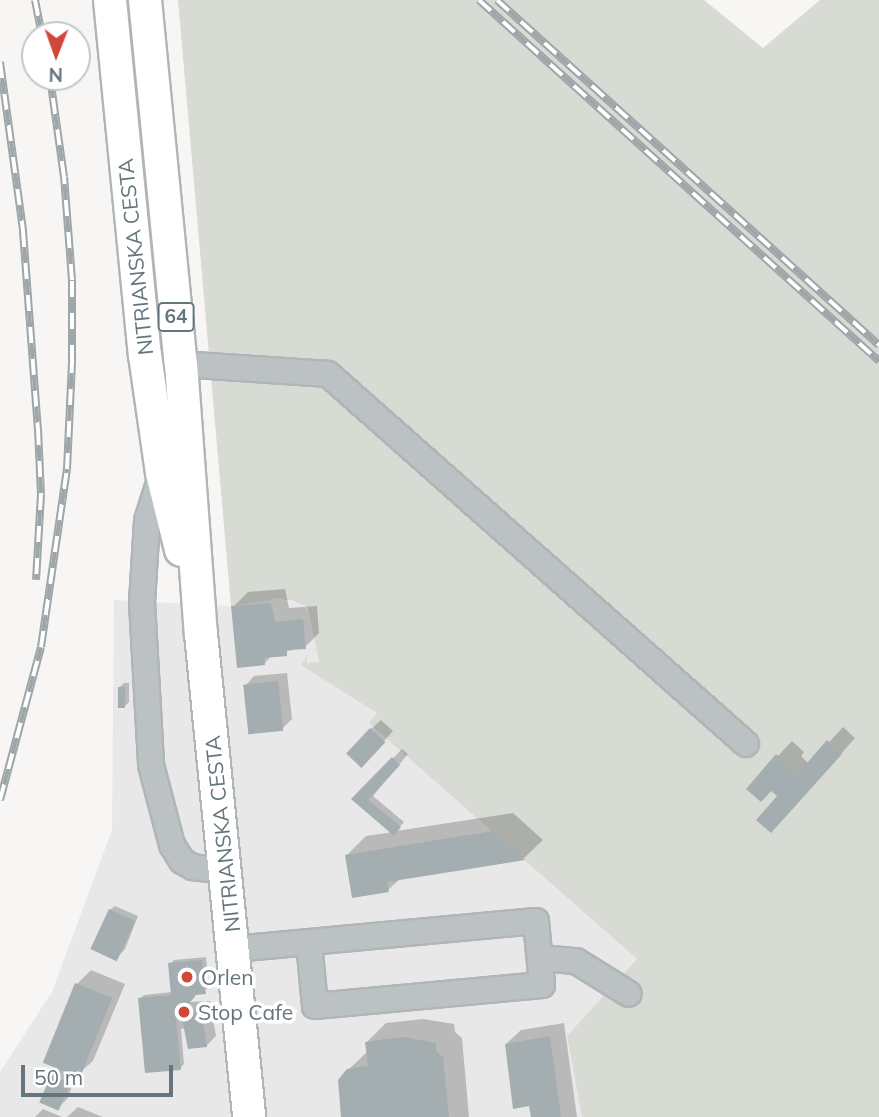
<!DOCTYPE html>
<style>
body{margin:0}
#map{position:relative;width:879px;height:1117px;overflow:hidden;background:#f7f6f4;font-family:Mulish,sans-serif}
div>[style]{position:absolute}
.built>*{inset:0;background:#e7e8e7}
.green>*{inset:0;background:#d7dbd4}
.shadow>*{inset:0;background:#0003}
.building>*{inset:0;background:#a4adb0;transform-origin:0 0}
.roads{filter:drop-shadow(2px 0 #b0b5b8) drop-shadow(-2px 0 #b0b5b8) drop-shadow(0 2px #b0b5b8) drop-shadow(0 -2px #b0b5b8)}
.minor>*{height:24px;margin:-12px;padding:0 12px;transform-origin:12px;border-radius:12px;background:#bcc1c3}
.major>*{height:32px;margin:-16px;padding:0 16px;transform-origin:16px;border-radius:16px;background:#fff}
.rail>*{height:8px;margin-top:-4px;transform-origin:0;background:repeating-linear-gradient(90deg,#fff 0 16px,#9ea6a9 0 32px);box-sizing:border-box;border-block:2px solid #9ea6a9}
.dots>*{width:19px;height:19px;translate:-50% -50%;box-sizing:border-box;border:4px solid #fff;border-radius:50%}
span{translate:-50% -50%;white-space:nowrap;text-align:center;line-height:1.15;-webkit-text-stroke:7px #fff;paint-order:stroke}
.shield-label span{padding:2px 5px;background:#fff;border:2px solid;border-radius:5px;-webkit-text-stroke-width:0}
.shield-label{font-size:19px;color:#65757c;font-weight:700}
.street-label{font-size:21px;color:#65757c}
.poi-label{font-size:21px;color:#65757c}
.left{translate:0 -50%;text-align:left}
.north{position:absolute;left:21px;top:21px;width:70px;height:70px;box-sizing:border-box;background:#fff;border:2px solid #c1c8cb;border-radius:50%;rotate:181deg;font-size:19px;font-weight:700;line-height:28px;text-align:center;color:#65757c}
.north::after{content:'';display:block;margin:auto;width:24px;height:32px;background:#d24739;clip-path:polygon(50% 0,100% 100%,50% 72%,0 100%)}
.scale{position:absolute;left:21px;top:1065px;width:152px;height:32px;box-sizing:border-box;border:4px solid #65757c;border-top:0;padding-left:9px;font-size:21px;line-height:24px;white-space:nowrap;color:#65757c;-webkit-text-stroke:5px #fff;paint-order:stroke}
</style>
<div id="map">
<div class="built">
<div style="clip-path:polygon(271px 598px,301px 603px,311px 615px,319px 662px,306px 664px,307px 658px,302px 665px,378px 713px,370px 723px,638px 960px,567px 1036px,582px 1117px,0 1117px,0 1072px,52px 992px,112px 830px,114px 600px,231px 606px)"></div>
</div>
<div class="green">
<div style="clip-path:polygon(178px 0,704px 0,763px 48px,820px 0,879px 0,879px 1117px,582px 1117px,567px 1036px,637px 959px,369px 723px,377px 713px,301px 665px,307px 656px,307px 663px,319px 662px,308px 608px,294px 601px,271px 598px,271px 600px,231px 606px)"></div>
</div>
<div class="shadow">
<div style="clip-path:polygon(285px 589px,289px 608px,317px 606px,319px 633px,305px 647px,272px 655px,264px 664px,233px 607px,248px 592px)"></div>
<div style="clip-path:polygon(287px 673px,292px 719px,282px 729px,245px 686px,254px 676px)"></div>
<div style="clip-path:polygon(124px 683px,129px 683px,129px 702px,125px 706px,119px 688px)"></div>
<div style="clip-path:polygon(381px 720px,393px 731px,371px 756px,371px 729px)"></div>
<div style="clip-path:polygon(843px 727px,855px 738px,785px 817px,780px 796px,778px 756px,792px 741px,804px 752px,801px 756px,809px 764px)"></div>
<div style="clip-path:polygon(402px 749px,408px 754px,373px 796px,404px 822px,396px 831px,513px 813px,543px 840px,524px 858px,401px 878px,388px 890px,347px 855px,366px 836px,393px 832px,354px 799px)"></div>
<div style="clip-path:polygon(115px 906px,138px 916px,125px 949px,116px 959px,110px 910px)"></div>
<div style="clip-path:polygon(206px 957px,209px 988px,196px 993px,189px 1002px,210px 1001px,216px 1036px,206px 1046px,189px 1048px,187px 1028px,181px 1029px,184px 1064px,180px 1069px,140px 999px,144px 995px,172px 992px,170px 964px,174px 960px)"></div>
<div style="clip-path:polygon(91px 970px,125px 984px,93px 1061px,77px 1075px,67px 1099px,58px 1108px,52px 1076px,60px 1068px,77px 984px)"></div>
<div style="clip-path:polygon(423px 1019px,454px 1024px,455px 1032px,462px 1038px,469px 1117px,343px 1117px,348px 1070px,368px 1051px,367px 1042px,386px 1023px)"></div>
<div style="clip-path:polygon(564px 1023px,577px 1117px,533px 1117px,531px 1104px,506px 1044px,521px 1030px)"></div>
<div style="clip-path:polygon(78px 1107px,103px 1117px,67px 1117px)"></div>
<div style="clip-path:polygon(43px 1109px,62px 1117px,35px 1117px)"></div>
</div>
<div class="building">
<div style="clip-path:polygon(271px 603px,275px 622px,303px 619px,306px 649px,287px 650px,287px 656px,264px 658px,265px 665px,237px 668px,231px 606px)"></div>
<div style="left:278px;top:681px;width:50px;height:35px;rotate:84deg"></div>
<div style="left:118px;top:687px;width:7px;height:21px"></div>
<div style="left:370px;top:728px;width:21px;height:35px;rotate:43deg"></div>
<div style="clip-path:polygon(827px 740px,842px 754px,771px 833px,756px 820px,777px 796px,771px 791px,761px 802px,746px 789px,776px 754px,791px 768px,788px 772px,794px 778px)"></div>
<div style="clip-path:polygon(392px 757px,400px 765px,368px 800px,401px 827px,394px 836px,351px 799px)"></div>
<div style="clip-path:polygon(493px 831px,525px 860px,387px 882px,389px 892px,352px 898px,345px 855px)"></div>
<div style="left:109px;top:909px;width:29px;height:44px;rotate:25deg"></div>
<div style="clip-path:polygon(202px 960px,206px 994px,196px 995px,184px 1010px,201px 1009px,207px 1047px,188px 1049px,181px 1014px,176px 1020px,181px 1070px,145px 1073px,138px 998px,171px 995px,168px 963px)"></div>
<div style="left:75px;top:983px;width:40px;height:86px;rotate:22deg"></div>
<div style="clip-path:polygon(550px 1036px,561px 1117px,531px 1117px,529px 1106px,513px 1109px,505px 1044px)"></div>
<div style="clip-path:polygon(403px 1037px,436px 1043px,436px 1051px,443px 1057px,449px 1117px,341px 1117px,338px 1080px,347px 1069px,368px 1066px,365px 1042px)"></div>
<div style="left:51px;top:1075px;width:21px;height:30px;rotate:23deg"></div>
</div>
<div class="roads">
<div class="minor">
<div style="left:181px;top:364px;width:147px;rotate:3.9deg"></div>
<div style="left:328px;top:374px;width:558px;rotate:41.51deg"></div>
<div style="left:162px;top:473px;width:50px;rotate:107.4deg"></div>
<div style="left:147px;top:521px;width:81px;rotate:93.5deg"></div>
<div style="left:142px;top:602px;width:163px;rotate:86.8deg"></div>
<div style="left:151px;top:765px;width:83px;rotate:75.3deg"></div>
<div style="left:172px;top:845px;width:19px;rotate:58deg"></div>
<div style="left:182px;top:861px;width:13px;rotate:29deg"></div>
<div style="left:193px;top:867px;width:33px;rotate:7deg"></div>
<div style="left:234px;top:949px;width:303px;rotate:-5.3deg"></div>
<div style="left:536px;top:921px;width:64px;rotate:84.6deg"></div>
<div style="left:542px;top:985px;width:228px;rotate:174.7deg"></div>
<div style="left:315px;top:1006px;width:64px;rotate:-95.4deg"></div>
<div style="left:540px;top:958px;width:36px;rotate:5deg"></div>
<div style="left:576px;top:961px;width:62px;rotate:31.9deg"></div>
</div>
<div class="major">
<div style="left:110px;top:0;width:357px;rotate:84.4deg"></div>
<div style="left:145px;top:355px;width:119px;rotate:81.8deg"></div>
<div style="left:162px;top:473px;width:79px;rotate:76.1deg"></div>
<div style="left:145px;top:0;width:366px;rotate:84.4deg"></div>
<div style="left:181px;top:364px;width:271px;rotate:85.8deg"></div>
<div style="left:201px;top:634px;width:485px;rotate:84.3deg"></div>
</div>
</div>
<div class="rail">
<div style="left:35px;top:0;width:36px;rotate:79deg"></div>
<div style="left:479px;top:0;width:539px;rotate:42.07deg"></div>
<div style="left:497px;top:0;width:515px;rotate:42.09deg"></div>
<div style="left:0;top:62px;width:171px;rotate:82.2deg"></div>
<div style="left:23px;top:231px;width:199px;rotate:85.7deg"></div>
<div style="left:38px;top:429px;width:65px;rotate:87.4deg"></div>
<div style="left:41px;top:494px;width:86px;rotate:93.3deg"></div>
<div style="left:0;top:800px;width:158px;rotate:-75deg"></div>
<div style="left:41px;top:647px;width:180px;rotate:-81.7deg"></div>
<div style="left:67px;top:469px;width:108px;rotate:-87.3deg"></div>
<div style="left:72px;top:361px;width:81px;rotate:-90deg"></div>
<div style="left:72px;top:280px;width:103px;rotate:-94.4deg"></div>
<div style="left:64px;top:177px;width:101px;rotate:-98deg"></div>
</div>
<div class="dots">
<div style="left:187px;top:977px;background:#d24739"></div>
<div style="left:184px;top:1012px;background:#d24739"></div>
</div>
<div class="shield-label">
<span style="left:176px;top:317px">64</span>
</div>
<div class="street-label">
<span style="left:135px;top:257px;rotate:-96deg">NITRIANSKA CESTA</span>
<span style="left:222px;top:834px;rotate:-96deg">NITRIANSKA CESTA</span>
</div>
<div class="poi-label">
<span class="left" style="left:201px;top:977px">Orlen</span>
<span class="left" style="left:198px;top:1012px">Stop Cafe</span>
</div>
<div class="north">N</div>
<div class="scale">50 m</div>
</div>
